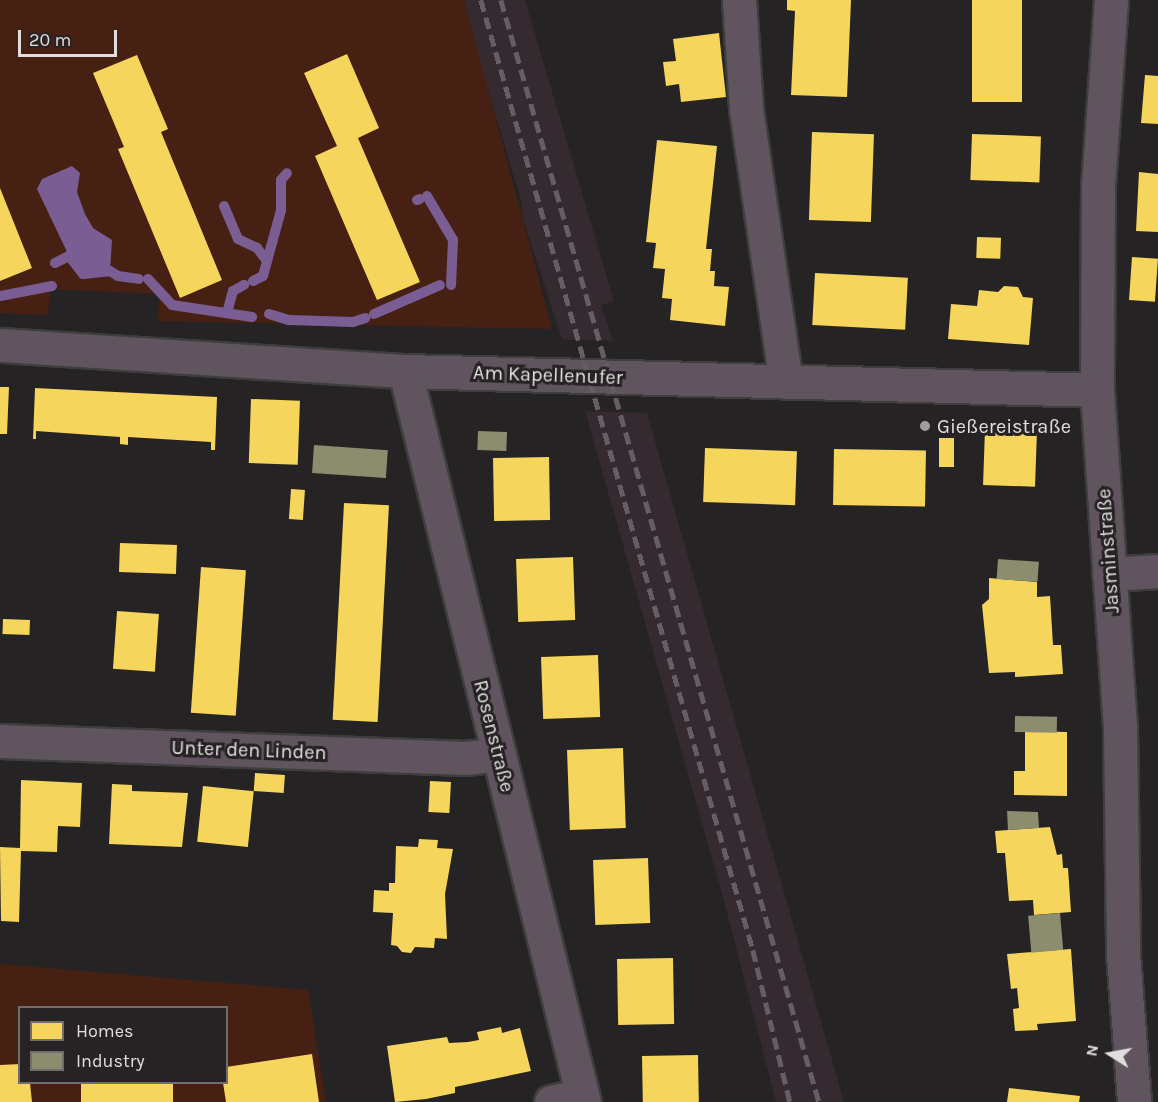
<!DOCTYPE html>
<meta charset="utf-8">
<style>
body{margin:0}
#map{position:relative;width:1158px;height:1102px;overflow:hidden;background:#262324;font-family:Karla,sans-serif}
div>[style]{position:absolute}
.built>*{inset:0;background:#342a2f}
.green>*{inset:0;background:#472014}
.water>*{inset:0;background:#7a5e93}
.homes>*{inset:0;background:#f6d55c;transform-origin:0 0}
.industry>*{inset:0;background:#8c8c6e;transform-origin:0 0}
.stream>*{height:10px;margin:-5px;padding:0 5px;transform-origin:5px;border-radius:5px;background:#7a5e93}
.roads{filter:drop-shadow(2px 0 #3f3e3e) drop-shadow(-2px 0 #3f3e3e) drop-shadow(0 2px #3f3e3e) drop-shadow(0 -2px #3f3e3e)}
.minor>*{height:33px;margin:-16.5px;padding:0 16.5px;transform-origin:16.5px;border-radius:16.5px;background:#60555f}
.tertiary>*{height:33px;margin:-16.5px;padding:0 16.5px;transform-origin:16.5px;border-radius:16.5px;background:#60555f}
.rail>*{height:4.5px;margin-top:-2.25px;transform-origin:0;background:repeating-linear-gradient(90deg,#665e65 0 12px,transparent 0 18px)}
.dots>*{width:16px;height:16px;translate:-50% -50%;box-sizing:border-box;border:3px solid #272224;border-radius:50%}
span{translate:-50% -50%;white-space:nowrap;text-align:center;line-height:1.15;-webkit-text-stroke:6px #272224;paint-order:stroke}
.street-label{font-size:20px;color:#e1dedf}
.poi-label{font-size:20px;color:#e1dedf}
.left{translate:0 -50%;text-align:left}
.legend{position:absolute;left:18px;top:1006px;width:210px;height:78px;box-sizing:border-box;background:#272224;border:2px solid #716d6f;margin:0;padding:8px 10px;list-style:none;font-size:18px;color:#e1dedf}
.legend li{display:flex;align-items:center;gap:12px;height:30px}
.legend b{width:30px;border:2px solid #716d6f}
.north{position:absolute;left:1080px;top:1024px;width:60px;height:60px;-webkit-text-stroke:4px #272224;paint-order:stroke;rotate:281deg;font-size:16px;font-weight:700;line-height:24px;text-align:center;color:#e1dedf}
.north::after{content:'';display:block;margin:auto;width:21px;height:27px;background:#e1dedf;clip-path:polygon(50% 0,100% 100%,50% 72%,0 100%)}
.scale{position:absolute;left:18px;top:30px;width:99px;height:27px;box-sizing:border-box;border:3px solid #e1dedf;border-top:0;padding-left:8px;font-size:18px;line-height:21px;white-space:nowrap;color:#e1dedf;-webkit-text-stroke:4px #272224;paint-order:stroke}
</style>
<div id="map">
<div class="built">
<div style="clip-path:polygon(461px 0,525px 0,614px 301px,601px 305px,613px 341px,562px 339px,523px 219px,521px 200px)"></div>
<div style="clip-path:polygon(585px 411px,647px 413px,844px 1102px,776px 1102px,724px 901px)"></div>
</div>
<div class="green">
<div style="clip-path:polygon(0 0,464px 0,552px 329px,158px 321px,159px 294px,50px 289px,48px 315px,0 313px)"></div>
<div style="clip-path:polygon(evenodd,0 964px,308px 990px,326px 1102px,0 1102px,0 964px,20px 1008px,226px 1008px,226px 1082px,20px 1082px,20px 1008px)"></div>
</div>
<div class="water">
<div style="clip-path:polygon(72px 166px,80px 173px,77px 192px,85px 214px,93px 228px,112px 240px,110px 271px,84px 278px,69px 256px,37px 189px,42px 179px)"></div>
</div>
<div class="homes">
<div style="clip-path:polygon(787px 0,851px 0,847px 97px,791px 95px,795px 11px,787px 10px)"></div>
<div style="left:972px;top:0;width:50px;height:102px"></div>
<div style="clip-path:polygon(719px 33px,726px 97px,681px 102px,679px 84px,666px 86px,663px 62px,676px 61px,673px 39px)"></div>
<div style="clip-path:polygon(347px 54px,379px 128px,358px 138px,420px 282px,377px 300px,315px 156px,337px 146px,304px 73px)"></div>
<div style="clip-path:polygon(137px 55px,168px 129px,161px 132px,222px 280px,180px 298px,118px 149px,124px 147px,93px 73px)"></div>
<div style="clip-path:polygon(1145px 75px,1158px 76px,1158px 124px,1141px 123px)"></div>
<div style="left:812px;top:132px;width:62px;height:88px;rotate:2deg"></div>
<div style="left:972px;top:134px;width:69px;height:46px;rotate:2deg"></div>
<div style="clip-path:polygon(657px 140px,717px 146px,706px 249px,712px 249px,710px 271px,715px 271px,714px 286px,729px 287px,725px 326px,670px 320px,672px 299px,662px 298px,665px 269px,653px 268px,656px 243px,646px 242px)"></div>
<div style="clip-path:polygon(1139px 172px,1158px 174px,1158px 232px,1136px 231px)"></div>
<div style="clip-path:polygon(0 188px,32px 268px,0 281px)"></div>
<div style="left:977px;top:237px;width:24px;height:21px;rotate:2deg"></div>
<div style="left:1132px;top:257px;width:26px;height:43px;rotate:4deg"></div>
<div style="left:815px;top:273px;width:93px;height:52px;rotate:3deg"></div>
<div style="clip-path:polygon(1004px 286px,1018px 287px,1023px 297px,1033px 298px,1029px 345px,948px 339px,951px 304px,977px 306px,979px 290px,998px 292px)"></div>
<div style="clip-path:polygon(0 387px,9px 387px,7px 434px,0 434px)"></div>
<div style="clip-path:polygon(35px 388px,217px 397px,215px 450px,211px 450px,211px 442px,128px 437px,128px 445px,120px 444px,120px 437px,36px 431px,36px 439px,33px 439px)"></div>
<div style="left:251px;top:399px;width:49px;height:64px;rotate:2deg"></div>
<div style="left:985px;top:429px;width:52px;height:56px;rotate:2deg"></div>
<div style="left:939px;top:438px;width:15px;height:29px"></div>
<div style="left:705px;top:448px;width:92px;height:54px;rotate:2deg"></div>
<div style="left:834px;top:449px;width:92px;height:56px;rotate:1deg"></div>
<div style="left:549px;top:457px;width:63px;height:56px;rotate:89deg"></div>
<div style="left:291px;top:489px;width:14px;height:30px;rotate:4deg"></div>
<div style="left:344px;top:503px;width:45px;height:217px;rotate:3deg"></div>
<div style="left:120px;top:543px;width:57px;height:29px;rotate:2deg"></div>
<div style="left:573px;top:557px;width:63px;height:57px;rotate:88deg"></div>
<div style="left:201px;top:567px;width:45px;height:146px;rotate:4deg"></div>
<div style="clip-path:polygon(989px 578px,1037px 582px,1037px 597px,1050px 596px,1053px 645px,1061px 645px,1063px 674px,1015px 677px,1015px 672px,989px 673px,982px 605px,989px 599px)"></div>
<div style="left:117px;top:611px;width:42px;height:58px;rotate:4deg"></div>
<div style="left:3px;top:619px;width:27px;height:15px;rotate:2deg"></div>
<div style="left:598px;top:655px;width:62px;height:57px;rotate:88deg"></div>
<div style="clip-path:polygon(1025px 731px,1067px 732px,1067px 796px,1014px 795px,1014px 771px,1025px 771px)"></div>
<div style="left:623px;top:748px;width:80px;height:56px;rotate:88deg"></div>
<div style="left:255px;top:773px;width:30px;height:18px;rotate:4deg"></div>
<div style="clip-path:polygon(21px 780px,82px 783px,80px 827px,58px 826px,57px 852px,21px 851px,19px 922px,1px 921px,0 847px,20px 848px)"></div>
<div style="left:430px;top:781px;width:21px;height:31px;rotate:3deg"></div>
<div style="clip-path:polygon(112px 784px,132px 785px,132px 791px,188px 793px,182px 847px,109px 844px)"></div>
<div style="left:203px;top:786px;width:51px;height:56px;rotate:6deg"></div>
<div style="clip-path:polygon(1050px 827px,1057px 855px,1062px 854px,1063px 868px,1068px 868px,1071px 912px,1034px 915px,1033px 900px,1009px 901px,1005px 853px,997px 853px,995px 831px)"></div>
<div style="clip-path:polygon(419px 839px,438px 840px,437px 848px,453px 849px,445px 894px,447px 939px,435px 938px,434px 948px,415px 947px,411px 953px,402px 952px,397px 946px,391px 945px,393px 913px,373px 912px,374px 890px,389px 891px,389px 883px,395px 883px,396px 846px,418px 847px)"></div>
<div style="left:648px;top:858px;width:65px;height:55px;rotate:88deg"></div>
<div style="clip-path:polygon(1071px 949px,1076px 1021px,1037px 1024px,1038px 1030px,1015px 1031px,1013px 1009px,1019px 1008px,1017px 988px,1011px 989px,1007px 954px)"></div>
<div style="left:673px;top:958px;width:66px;height:56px;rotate:89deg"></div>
<div style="clip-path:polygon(501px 1027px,502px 1033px,520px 1028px,531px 1071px,455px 1087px,455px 1093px,426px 1099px,395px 1102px,387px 1046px,447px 1037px,449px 1043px,468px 1042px,479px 1040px,477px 1032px)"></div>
<div style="clip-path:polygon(312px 1054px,319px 1102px,226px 1102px,223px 1083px,226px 1083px,226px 1067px)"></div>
<div style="left:698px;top:1055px;width:47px;height:56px;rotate:89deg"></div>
<div style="clip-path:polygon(20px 1064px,20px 1083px,30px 1083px,32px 1102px,0 1102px,0 1065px)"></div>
<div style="left:81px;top:1083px;width:92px;height:19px"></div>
<div style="clip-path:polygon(1009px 1088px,1080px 1096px,1079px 1102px,1007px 1102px)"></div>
</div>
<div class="industry">
<div style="left:478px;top:431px;width:29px;height:19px;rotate:2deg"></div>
<div style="left:314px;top:445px;width:74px;height:28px;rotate:4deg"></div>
<div style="left:998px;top:559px;width:41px;height:20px;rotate:4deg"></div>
<div style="left:1015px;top:716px;width:42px;height:16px;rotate:1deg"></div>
<div style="clip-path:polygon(1007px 811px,1038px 812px,1039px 828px,1008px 830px)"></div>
<div style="left:1060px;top:913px;width:37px;height:32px;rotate:85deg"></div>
</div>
<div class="stream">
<div style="left:427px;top:196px;width:51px;rotate:59.4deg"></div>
<div style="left:453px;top:240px;width:45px;rotate:92.5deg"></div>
<div style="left:417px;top:200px;width:3px;rotate:-18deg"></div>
<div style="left:224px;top:206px;width:36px;rotate:67deg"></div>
<div style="left:238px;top:239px;width:21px;rotate:25deg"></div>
<div style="left:257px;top:248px;width:16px;rotate:52deg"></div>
<div style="left:55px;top:263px;width:16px;rotate:-27deg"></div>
<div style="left:69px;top:256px;width:23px;rotate:52deg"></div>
<div style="left:83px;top:274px;width:27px;rotate:-6deg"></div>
<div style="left:110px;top:271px;width:9px;rotate:32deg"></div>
<div style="left:118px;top:276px;width:21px;rotate:8deg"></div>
<div style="left:148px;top:279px;width:35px;rotate:47deg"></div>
<div style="left:172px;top:305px;width:81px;rotate:8.5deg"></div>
<div style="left:253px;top:281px;width:11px;rotate:-27deg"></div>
<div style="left:263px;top:276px;width:68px;rotate:-74.7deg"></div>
<div style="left:281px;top:210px;width:30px;rotate:-90deg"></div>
<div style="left:281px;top:180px;width:9px;rotate:-49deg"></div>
<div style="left:0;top:296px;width:53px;rotate:-10.9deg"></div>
<div style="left:227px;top:313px;width:23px;rotate:-75deg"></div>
<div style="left:233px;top:291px;width:13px;rotate:-29deg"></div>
<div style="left:269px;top:314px;width:21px;rotate:17deg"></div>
<div style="left:289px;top:320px;width:64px;rotate:1.8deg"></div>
<div style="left:353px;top:322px;width:13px;rotate:-18deg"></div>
<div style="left:374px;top:314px;width:72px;rotate:-23.7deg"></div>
</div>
<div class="roads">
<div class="minor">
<div style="left:739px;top:0;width:109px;rotate:86.3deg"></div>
<div style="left:746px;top:109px;width:276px;rotate:81.7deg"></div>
<div style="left:0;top:345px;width:406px;rotate:3.7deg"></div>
<div style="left:405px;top:371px;width:692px;rotate:1.57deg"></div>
<div style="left:405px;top:371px;width:753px;rotate:76.24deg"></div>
<div style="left:1109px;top:574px;width:49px;rotate:-3.5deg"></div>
<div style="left:0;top:741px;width:466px;rotate:2.1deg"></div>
<div style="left:466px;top:758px;width:32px;rotate:-7deg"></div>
<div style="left:551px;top:1102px;width:32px;rotate:-13deg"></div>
</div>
<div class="tertiary">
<div style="left:1111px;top:0;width:184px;rotate:94deg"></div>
<div style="left:1098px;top:184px;width:206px;rotate:90.3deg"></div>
<div style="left:1097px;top:390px;width:340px;rotate:86.1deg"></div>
<div style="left:1120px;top:729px;width:225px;rotate:89.2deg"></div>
<div style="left:1123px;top:954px;width:148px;rotate:85.7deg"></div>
</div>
</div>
<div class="rail">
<div style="left:481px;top:0;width:988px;rotate:74.02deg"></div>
<div style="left:753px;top:950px;width:156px;rotate:76.3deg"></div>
<div style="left:501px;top:0;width:1147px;rotate:73.9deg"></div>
</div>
<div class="dots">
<div style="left:925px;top:426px;background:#a09d9e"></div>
</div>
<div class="street-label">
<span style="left:548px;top:375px;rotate:2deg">Am Kapellenufer</span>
<span style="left:1108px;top:551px;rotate:-94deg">Jasminstraße</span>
<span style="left:494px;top:736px;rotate:76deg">Rosenstraße</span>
<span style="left:249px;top:750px;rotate:2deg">Unter den Linden</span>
</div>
<div class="poi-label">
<span class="left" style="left:937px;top:426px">Gießereistraße</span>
</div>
<ul class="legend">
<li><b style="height:16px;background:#f6d55c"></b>Homes</li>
<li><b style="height:16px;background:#8c8c6e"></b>Industry</li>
</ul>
<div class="north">N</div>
<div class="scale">20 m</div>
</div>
